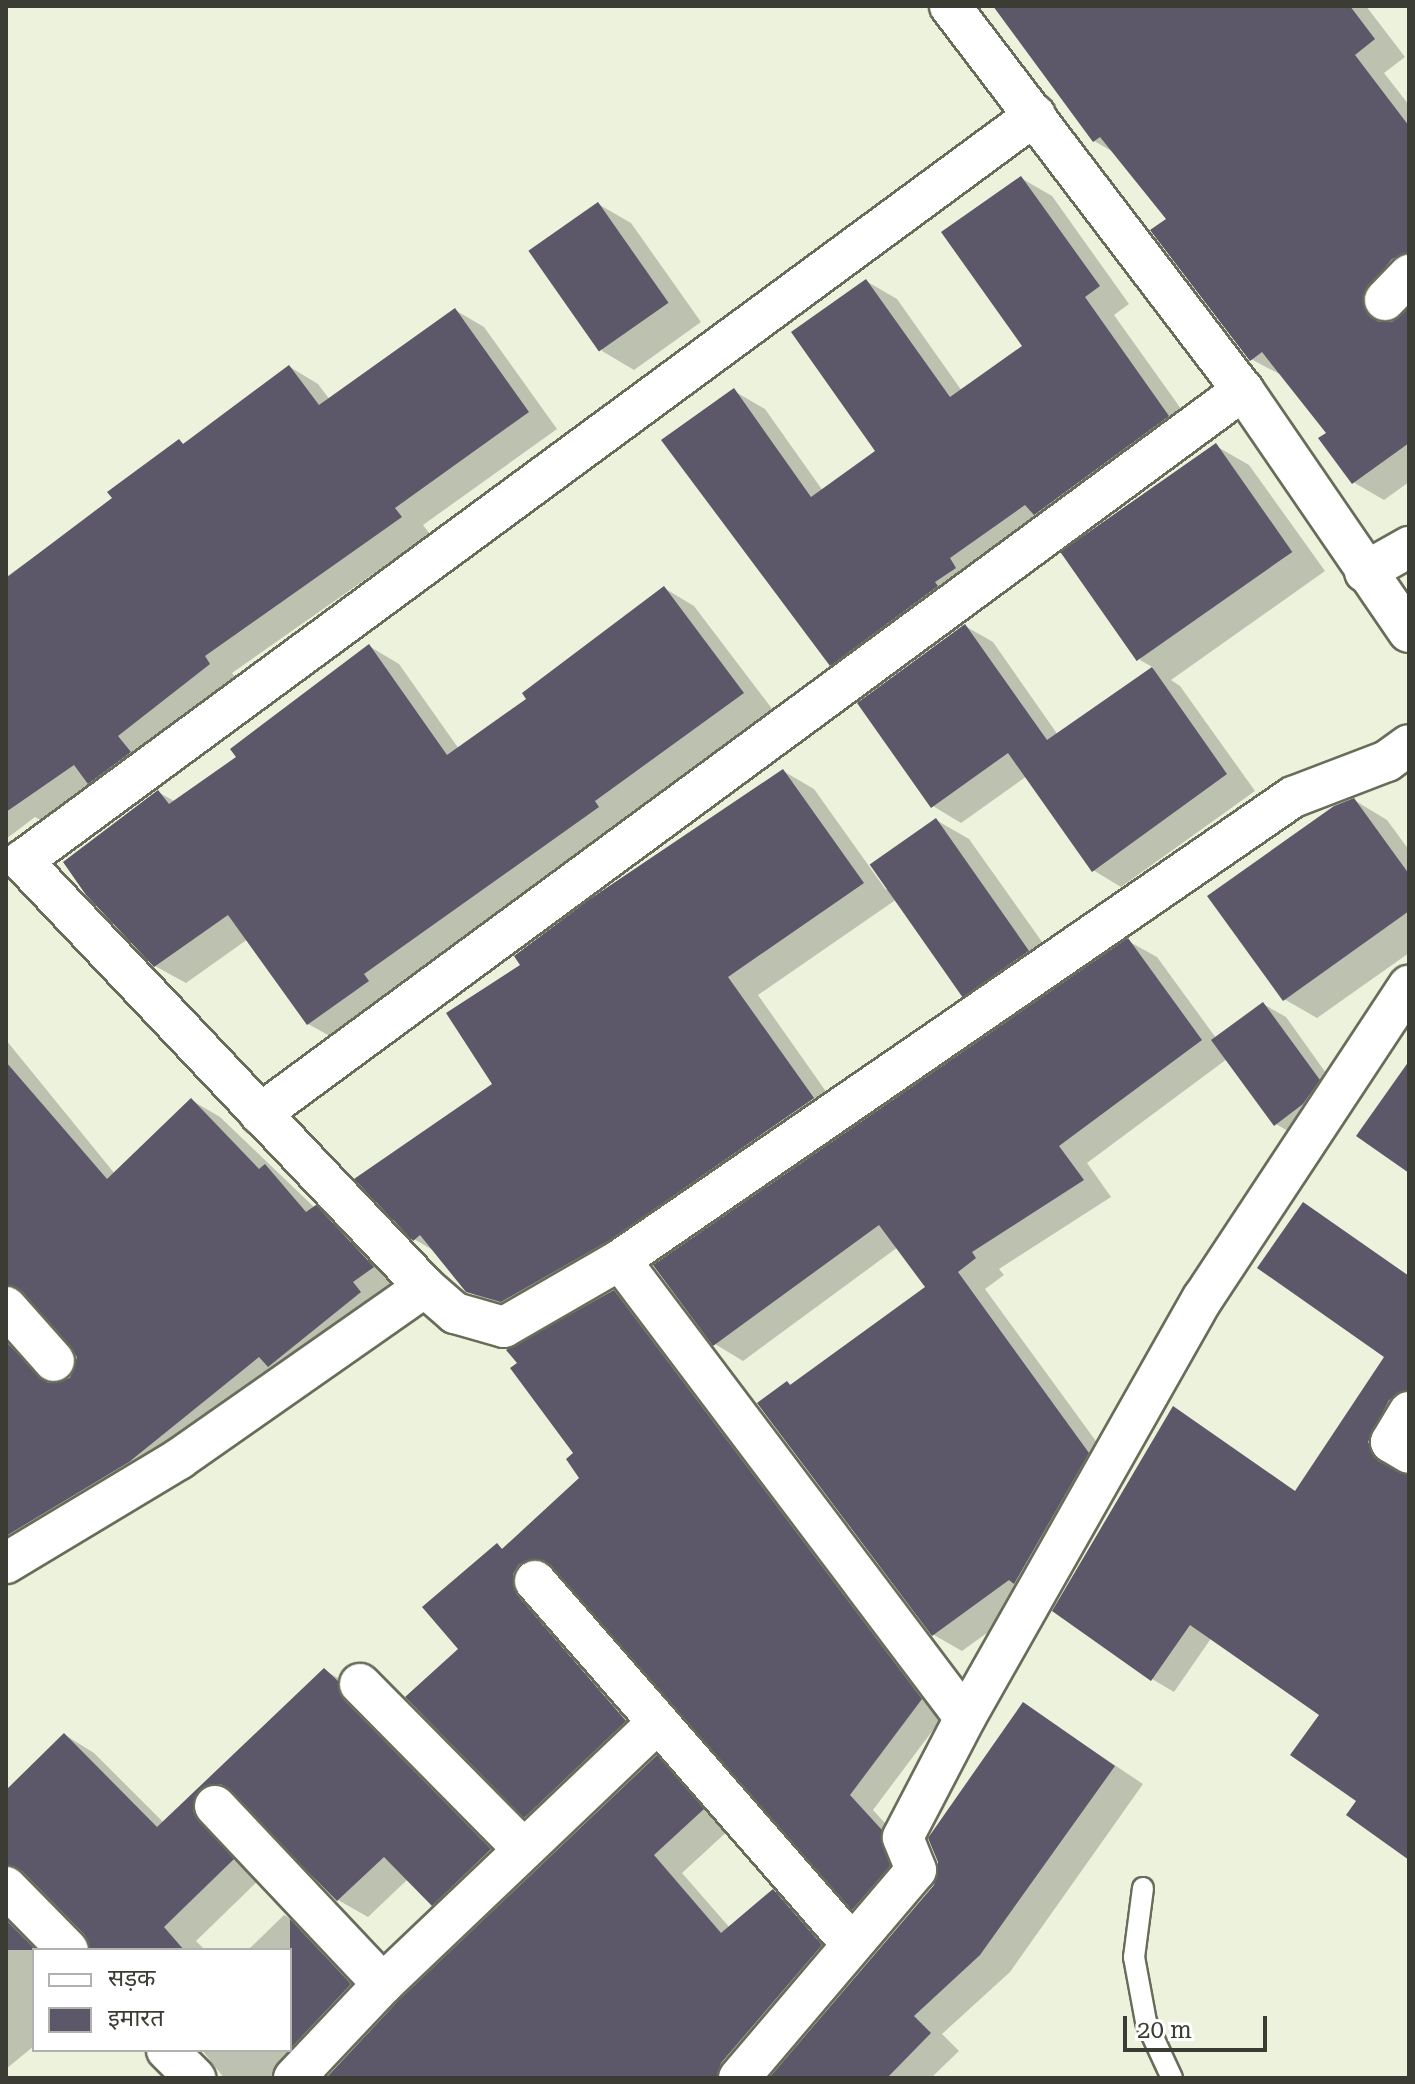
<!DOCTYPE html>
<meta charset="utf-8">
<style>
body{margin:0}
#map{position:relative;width:1415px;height:2084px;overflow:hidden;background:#edf2dd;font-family:"Roboto Serif","Noto Sans Devanagari",serif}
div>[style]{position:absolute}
.shadow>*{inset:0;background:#0003}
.building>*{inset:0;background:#5c586a;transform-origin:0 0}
.roads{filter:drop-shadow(2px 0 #686d5a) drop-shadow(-2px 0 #686d5a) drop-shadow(0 2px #686d5a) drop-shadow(0 -2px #686d5a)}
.lane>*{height:20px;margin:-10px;padding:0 10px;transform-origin:10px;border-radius:10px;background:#fff}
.street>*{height:40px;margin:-20px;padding:0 20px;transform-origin:20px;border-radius:20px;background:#fff}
span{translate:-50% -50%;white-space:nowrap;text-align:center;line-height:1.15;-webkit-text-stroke:8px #fff;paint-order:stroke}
.frame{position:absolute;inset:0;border:8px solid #3b3d34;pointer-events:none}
.legend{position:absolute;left:32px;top:1948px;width:260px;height:104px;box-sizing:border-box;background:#fff;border:2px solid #b1b1ae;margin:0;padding:10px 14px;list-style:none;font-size:24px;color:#3b3d34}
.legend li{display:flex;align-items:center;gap:16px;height:40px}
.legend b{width:40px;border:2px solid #b1b1ae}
.scale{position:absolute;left:1123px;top:2016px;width:144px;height:36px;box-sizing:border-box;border:4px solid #3b3d34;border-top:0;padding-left:10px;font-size:24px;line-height:28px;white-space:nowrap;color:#3b3d34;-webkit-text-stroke:6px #fff;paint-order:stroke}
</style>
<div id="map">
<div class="shadow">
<div style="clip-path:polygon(995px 6px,1366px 6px,1405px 57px,1384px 73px,1409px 105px,1409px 293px,1399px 302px,1394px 322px,1409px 308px,1409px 482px,1384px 500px,1353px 482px,1329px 433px,1283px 376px,1251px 359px,1168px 219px,1115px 153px,1094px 141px)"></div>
<div style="clip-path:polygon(1021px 178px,1052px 196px,1129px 304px,1114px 315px,1199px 434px,862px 682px,831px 664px,734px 391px,765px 409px,823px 491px,878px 452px,866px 281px,897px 299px,962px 391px,1025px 346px)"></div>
<div style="clip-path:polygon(598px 204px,631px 223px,701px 322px,634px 370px,602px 351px)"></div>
<div style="clip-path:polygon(455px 310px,484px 327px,557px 429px,423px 525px,430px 534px,232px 673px,238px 681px,44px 822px,35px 817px,6px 839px,6px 577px,115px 499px,179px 441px,185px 445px,290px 367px,318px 384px,330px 400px)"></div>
<div style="clip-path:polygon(1216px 446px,1249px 465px,1325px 571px,1171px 680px,1180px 686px,1255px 791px,1121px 887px,1093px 870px,1027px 776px,961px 823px,933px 806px,965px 626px,993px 642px,1058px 735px,1154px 668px,1140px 660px)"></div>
<div style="clip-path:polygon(664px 588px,694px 606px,773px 710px,339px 1041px,308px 1024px,248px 939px,186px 983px,155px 966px,158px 792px,176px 802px,239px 758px,369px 646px,399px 664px,459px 749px,529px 700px)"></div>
<div style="clip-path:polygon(783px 771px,814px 789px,886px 890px,936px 820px,969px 839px,1062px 970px,998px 1014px,965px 994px,897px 899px,758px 995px,844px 1117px,499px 1309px,468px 1291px,436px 1252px,414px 1239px,495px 1084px,523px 965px)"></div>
<div style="clip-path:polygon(1354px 800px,1387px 820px,1409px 850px,1409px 953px,1317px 1018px,1284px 999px)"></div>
<div style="clip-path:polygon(1128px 941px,1157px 957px,1216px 1038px,1263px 1004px,1286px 1017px,1341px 1094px,1298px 1137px,1276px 1124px,1227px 1059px,1087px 1163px,1111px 1197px,999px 1269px,1004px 1275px,985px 1289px,1117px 1470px,1038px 1596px,962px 1651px,934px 1635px,788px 1383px,792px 1386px,927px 1287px,898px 1247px,743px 1361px,715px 1344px)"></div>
<div style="clip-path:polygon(6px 1040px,115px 1174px,191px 1100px,220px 1117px,315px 1208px,345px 1224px,402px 1284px,388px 1309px,6px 1542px,6px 1342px,31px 1356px,60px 1386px,78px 1368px,73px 1345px,6px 1276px)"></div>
<div style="clip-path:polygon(1304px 1205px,1409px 1276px,1409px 1420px,1393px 1443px,1392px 1467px,1409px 1478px,1409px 1857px,1359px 1800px,1322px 1714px,1212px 1637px,1174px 1692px,1152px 1679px,1174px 1408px,1296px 1492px,1387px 1357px)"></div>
<div style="clip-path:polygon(614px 1292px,638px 1307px,945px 1714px,873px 1810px,906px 1846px,878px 1922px,853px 1908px,556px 1572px,649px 1735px,550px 1830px,526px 1816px,461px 1649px,497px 1546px,505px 1550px,582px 1478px,576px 1454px)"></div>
<div style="clip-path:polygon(324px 1670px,354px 1687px,519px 1867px,463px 1921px,433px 1904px,408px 1879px,368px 1917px,338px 1900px,242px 1799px,228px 1807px,262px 1877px,196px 1941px,205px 1950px,91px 1950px,86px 1933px,34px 1883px,19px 1888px,48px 1950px,34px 1950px,34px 2046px,6px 2069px,6px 1793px,65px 1735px,94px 1753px,164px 1823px)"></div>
<div style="clip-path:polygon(1023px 1704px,1143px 1784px,1010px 1972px,942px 2034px,959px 2051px,931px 2078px,772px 2078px,935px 1886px)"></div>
<div style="clip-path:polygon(657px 1758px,686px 1775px,732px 1827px,682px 1873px,730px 1928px,773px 1891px,803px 1909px,851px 1963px,753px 2078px,328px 2078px)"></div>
<div style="clip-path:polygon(284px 1915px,313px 1932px,380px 2002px,311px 2078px,224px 2078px,202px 2050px,290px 2050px,290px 1950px,248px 1950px)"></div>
</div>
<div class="building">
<div style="clip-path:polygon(993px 6px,1350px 6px,1375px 39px,1355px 55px,1409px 126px,1409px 253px,1392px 259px,1363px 295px,1369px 316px,1379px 322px,1392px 322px,1409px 308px,1409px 443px,1352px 484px,1318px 438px,1326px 433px,1262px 352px,1250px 361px,1150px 230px,1166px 219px,1100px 137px,1093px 142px)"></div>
<div style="clip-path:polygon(1021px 176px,1100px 286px,1085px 297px,1169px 416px,1034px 515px,1025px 505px,950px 558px,956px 568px,935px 582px,938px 586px,830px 666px,661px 440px,734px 388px,811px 497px,875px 451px,791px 332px,866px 279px,950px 397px,1022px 346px,941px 232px)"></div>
<div style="left:598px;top:202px;width:123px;height:85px;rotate:55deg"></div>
<div style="clip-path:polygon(455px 308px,529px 412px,395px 508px,402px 517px,205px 656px,210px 664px,118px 736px,131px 752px,88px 784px,74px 765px,6px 812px,6px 578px,112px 498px,107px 492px,179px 439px,183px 444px,289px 365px,319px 405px)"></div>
<div style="left:1216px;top:443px;width:133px;height:190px;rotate:55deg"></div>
<div style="clip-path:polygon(664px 586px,744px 693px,595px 801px,599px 807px,364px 974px,369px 981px,307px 1025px,228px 915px,154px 967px,86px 895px,63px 862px,158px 790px,169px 804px,236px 757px,230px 749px,369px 644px,447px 755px,526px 699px,522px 693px)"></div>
<div style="clip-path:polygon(965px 624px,1047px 740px,1152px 667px,1227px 774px,1092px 872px,1008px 753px,931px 808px,857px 703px)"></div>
<div style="clip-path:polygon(783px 769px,864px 883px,728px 977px,814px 1098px,608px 1241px,501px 1302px,466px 1292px,420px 1235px,413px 1241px,354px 1179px,492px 1084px,446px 1013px,520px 965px,514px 956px,590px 899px)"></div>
<div style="clip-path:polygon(1354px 798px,1409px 874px,1409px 911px,1283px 1001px,1207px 896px,1334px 806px)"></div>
<div style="left:936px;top:818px;width:162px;height:81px;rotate:55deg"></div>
<div style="clip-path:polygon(1128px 938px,1202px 1040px,1059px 1146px,1084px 1180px,972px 1252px,976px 1258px,958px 1272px,1089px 1453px,1014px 1584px,1009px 1580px,932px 1636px,757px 1403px,787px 1381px,790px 1385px,925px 1287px,879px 1225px,713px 1346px,653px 1265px)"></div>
<div style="clip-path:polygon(1263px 1002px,1320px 1080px,1303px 1104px,1274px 1126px,1211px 1040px)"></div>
<div style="clip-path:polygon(1409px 1061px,1409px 1173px,1356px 1136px)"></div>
<div style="clip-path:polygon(6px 1062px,107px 1179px,191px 1098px,259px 1169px,265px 1164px,306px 1212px,316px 1205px,374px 1267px,353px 1282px,361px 1292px,268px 1367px,259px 1357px,129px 1462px,6px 1536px,6px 1342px,48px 1383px,70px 1378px,77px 1357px,23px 1292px,6px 1285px)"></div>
<div style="clip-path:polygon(1303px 1202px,1409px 1276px,1409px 1389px,1389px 1400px,1368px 1442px,1378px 1461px,1409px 1476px,1409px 1860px,1346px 1815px,1356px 1801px,1290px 1755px,1319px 1715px,1190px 1625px,1151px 1681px,1052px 1611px,1173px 1406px,1295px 1491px,1384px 1357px,1257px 1268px)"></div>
<div style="clip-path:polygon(614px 1290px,922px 1699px,850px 1795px,882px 1830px,890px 1866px,852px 1910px,543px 1560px,519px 1564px,513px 1574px,517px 1595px,626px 1721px,524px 1818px,405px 1697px,458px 1649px,422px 1607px,497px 1543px,502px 1549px,579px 1478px,566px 1459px,573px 1453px,510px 1368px,517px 1363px,506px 1350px)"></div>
<div style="clip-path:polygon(324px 1668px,338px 1681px,344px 1700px,491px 1849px,432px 1906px,384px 1857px,337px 1901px,221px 1784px,200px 1789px,193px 1811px,234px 1859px,164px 1927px,184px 1950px,90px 1950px,84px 1934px,22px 1871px,6px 1865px,6px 1790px,64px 1733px,157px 1827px)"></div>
<div style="clip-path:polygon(1023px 1702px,1115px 1766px,980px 1955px,914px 2016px,931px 2033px,887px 2078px,769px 2078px,934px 1885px,938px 1862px,928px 1838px)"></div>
<div style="clip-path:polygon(657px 1755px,704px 1809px,654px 1855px,721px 1933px,773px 1889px,822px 1945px,721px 2063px,717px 2078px,326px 2078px,399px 2000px)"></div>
<div style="clip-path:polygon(290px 1919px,351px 1984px,290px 2049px)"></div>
<div style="clip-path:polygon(6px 1920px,36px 1950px,6px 1950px)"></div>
</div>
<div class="roads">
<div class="lane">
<div style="left:1143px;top:1888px;width:70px;rotate:97.4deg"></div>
<div style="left:1134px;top:1957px;width:66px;rotate:79.5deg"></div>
<div style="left:1146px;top:2022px;width:62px;rotate:65.1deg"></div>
</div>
<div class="street">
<div style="left:950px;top:6px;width:483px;rotate:52.7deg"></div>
<div style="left:1243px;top:390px;width:293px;rotate:55.6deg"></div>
<div style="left:1035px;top:115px;width:1258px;rotate:143.63deg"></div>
<div style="left:22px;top:861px;width:586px;rotate:46.59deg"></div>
<div style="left:425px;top:1287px;width:40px;rotate:41deg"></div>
<div style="left:455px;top:1313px;width:51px;rotate:15.9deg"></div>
<div style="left:504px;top:1327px;width:134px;rotate:-30deg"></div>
<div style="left:620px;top:1260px;width:817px;rotate:-34.53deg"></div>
<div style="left:1293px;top:797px;width:101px;rotate:-21deg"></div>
<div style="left:1387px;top:761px;width:27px;rotate:-36deg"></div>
<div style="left:1385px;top:300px;width:35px;rotate:-46deg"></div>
<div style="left:1365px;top:572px;width:51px;rotate:-29.6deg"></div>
<div style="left:260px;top:1114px;width:1221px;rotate:-36.37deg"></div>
<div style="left:620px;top:1260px;width:573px;rotate:53.01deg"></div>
<div style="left:965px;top:1718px;width:483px;rotate:-60.5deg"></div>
<div style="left:1203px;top:1298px;width:374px;rotate:-56.6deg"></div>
<div style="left:6px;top:1307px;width:72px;rotate:48.4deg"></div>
<div style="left:1409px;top:1412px;width:35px;rotate:121deg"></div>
<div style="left:1391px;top:1442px;width:21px;rotate:31deg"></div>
<div style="left:6px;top:1563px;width:202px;rotate:-31deg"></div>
<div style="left:179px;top:1459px;width:300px;rotate:-35deg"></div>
<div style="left:535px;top:1581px;width:479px;rotate:48.9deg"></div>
<div style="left:360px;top:1684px;width:232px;rotate:45.3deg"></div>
<div style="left:215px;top:1806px;width:245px;rotate:46.7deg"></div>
<div style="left:6px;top:1887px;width:88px;rotate:45.5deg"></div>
<div style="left:167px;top:2050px;width:40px;rotate:45deg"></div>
<div style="left:294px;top:2078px;width:129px;rotate:-46.6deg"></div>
<div style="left:383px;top:1984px;width:377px;rotate:-43.6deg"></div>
<div style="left:739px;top:2078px;width:273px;rotate:-49.6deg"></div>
<div style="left:916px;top:1870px;width:35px;rotate:-112deg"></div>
<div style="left:903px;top:1837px;width:134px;rotate:-62.5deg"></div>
</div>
</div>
<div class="frame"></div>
<ul class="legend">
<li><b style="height:10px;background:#fff"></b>सड़क</li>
<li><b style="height:22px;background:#5c586a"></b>इमारत</li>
</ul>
<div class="scale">20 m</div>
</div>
